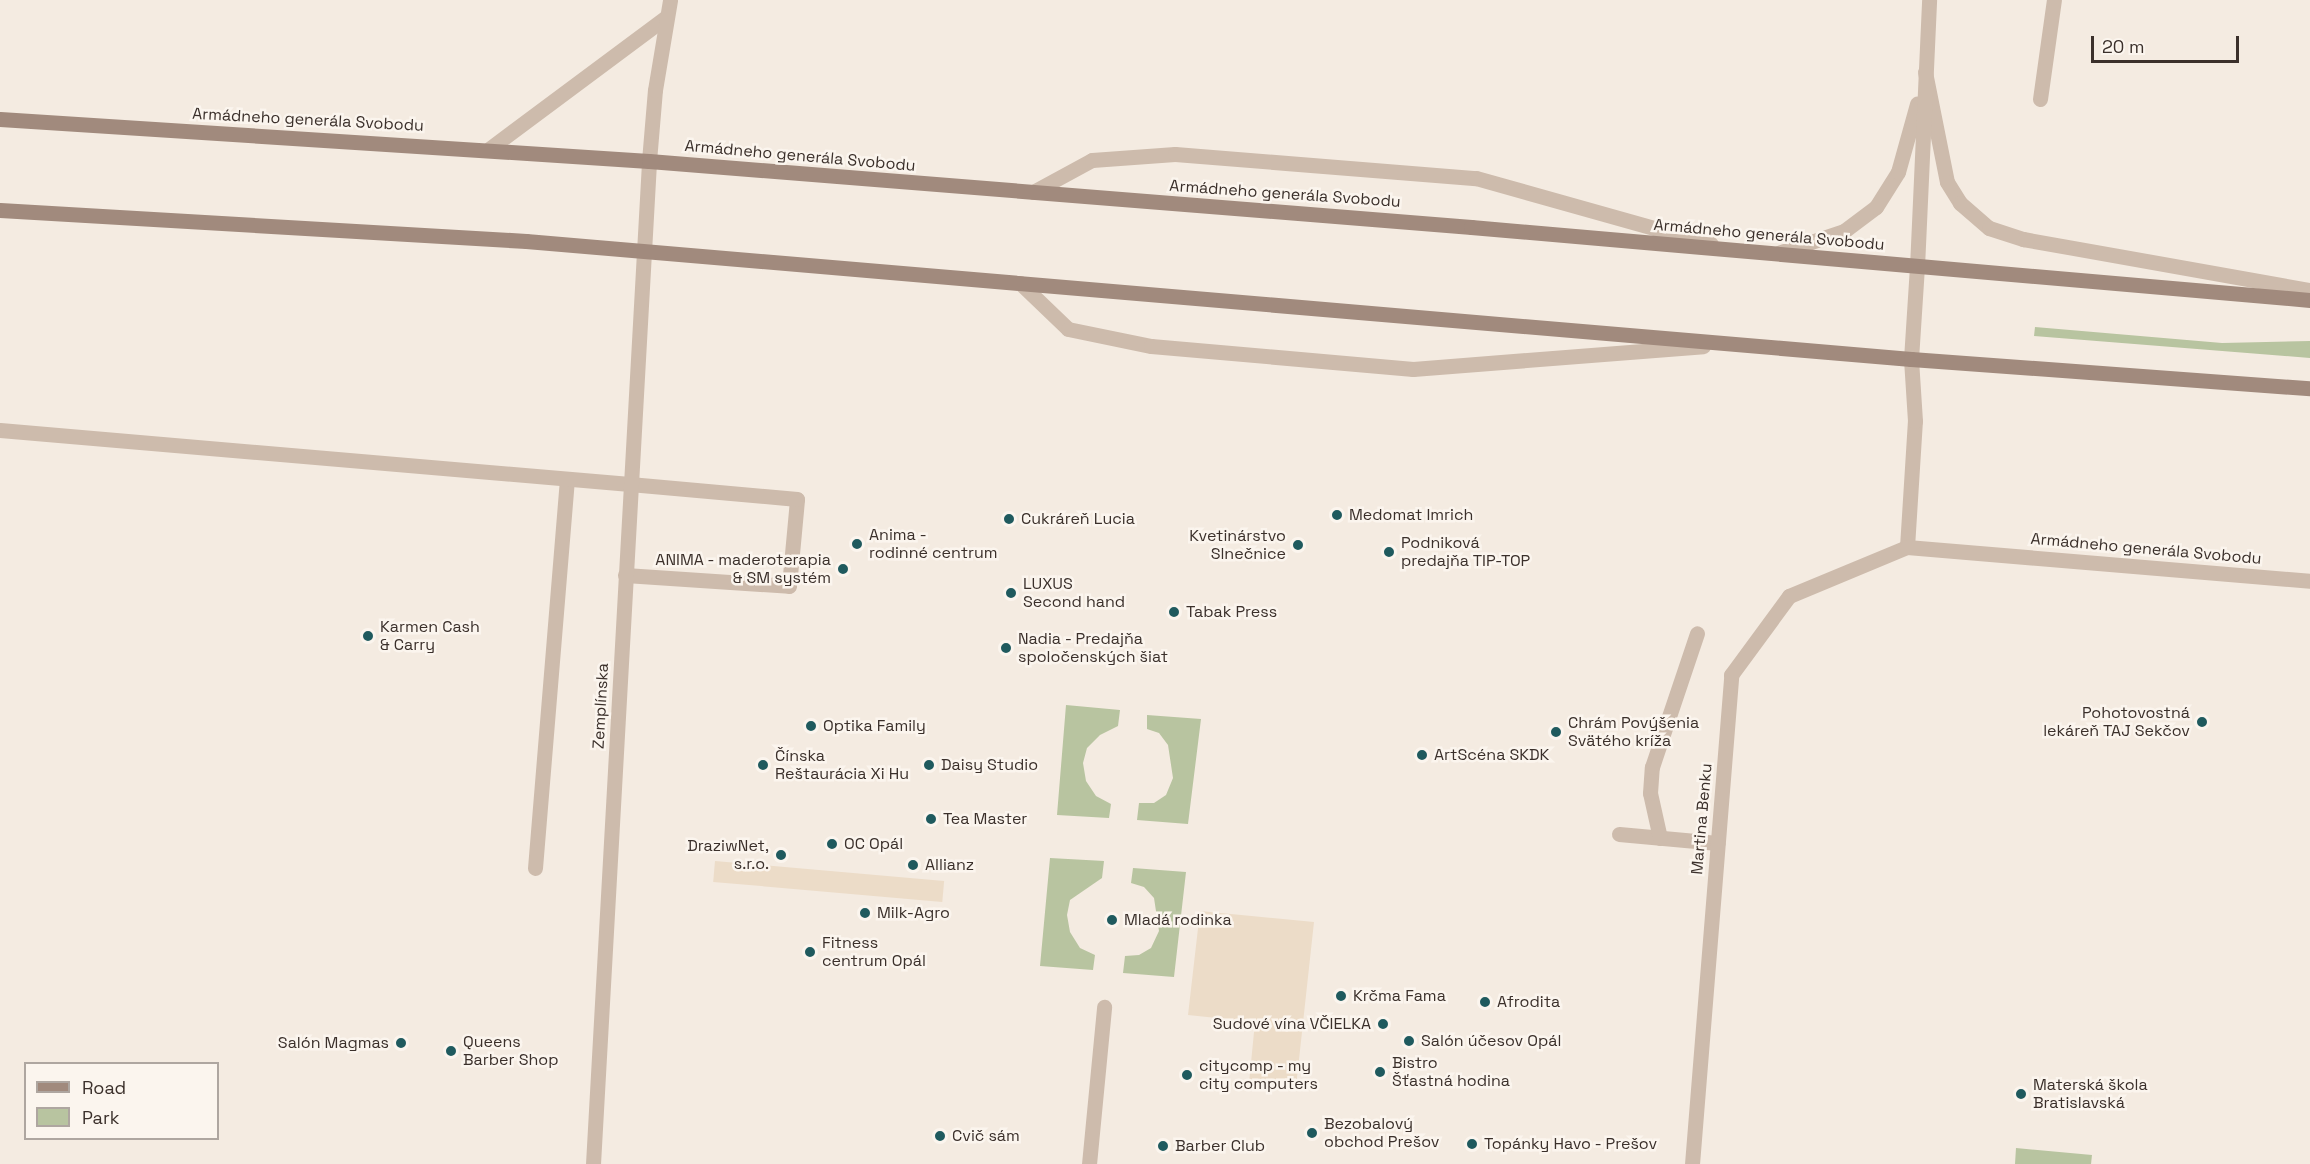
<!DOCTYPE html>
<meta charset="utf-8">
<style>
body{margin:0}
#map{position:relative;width:2310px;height:1164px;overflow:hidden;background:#f4ebe1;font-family:"Space Grotesk",sans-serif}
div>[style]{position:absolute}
.green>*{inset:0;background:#b8c4a0}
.plaza>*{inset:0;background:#ecdcc8;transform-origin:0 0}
.lane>*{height:15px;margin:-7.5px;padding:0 7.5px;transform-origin:7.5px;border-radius:7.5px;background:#cdbbac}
.street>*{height:15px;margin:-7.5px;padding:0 7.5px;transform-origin:7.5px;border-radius:7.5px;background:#cdbbac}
.secondary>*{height:15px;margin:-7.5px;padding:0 7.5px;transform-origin:7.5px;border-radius:7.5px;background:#a18a7d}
.dots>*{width:16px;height:16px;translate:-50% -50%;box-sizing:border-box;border:3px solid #fbf5ee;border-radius:50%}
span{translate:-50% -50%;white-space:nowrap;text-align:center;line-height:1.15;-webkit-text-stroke:5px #fbf5ee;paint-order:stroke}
.street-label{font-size:16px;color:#3b302b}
.poi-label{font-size:16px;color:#3b302b}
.left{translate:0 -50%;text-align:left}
.right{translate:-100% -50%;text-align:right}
.legend{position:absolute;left:24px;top:1062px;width:195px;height:78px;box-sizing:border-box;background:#fbf5ee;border:2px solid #aea6a0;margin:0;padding:8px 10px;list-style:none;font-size:18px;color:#3b302b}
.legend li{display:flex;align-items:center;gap:12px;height:30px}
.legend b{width:30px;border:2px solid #aea6a0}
.scale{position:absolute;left:2091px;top:36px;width:148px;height:27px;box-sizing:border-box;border:3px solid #3b302b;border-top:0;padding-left:8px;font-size:18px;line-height:21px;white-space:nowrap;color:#3b302b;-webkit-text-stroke:4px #fbf5ee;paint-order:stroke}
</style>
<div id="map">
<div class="green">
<div style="clip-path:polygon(2035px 327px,2222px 343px,2310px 341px,2310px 358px,2034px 336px)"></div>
<div style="clip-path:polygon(1066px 705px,1120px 710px,1118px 726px,1100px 735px,1087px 748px,1083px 763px,1086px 781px,1096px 796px,1111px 804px,1109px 818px,1057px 815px)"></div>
<div style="clip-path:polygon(1147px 715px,1201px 719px,1188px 824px,1137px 820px,1139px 803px,1154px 803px,1166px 795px,1173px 778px,1168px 745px,1159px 733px,1147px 729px)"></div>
<div style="clip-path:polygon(1050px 858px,1104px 861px,1102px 878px,1070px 900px,1067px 915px,1070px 932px,1080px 948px,1095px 955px,1093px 970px,1040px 966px)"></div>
<div style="clip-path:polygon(1133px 868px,1186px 872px,1174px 977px,1123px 973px,1125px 956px,1139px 955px,1151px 948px,1159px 931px,1154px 898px,1144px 887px,1131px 883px)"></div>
<div style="clip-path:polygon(2016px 1148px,2092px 1155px,2091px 1164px,2015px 1164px)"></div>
</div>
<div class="plaza">
<div style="left:715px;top:861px;width:230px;height:21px;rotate:5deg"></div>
<div style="clip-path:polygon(1200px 911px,1314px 922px,1296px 1087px,1249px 1083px,1255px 1022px,1188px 1015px)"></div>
</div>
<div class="lane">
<div style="left:1925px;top:72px;width:112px;rotate:78.7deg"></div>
<div style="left:1947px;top:182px;width:25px;rotate:58deg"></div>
<div style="left:1960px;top:203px;width:38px;rotate:41deg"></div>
<div style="left:1989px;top:228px;width:36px;rotate:18deg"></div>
<div style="left:2023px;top:239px;width:291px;rotate:10.1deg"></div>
<div style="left:2040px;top:99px;width:100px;rotate:-82deg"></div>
<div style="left:489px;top:149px;width:221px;rotate:-36.7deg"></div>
<div style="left:649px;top:161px;width:71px;rotate:-85.2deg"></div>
<div style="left:655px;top:90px;width:91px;rotate:-80.5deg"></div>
<div style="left:1033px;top:192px;width:67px;rotate:-28.5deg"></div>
<div style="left:1092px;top:160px;width:83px;rotate:-4.1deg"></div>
<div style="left:1175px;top:154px;width:302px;rotate:4.6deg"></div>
<div style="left:1476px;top:178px;width:244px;rotate:15.7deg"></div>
<div style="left:1778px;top:253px;width:70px;rotate:-18.4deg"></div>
<div style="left:1844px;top:231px;width:40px;rotate:-37deg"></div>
<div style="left:1876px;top:207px;width:41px;rotate:-57.8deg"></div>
<div style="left:1898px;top:172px;width:71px;rotate:-74.4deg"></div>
<div style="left:1917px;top:267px;width:267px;rotate:-87.4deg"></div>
<div style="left:1020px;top:283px;width:66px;rotate:43.8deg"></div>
<div style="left:1068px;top:329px;width:85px;rotate:11.6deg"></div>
<div style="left:1151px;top:346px;width:263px;rotate:5deg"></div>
<div style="left:1413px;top:369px;width:291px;rotate:-4.5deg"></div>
<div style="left:625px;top:575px;width:164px;rotate:3.8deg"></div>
<div style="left:789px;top:586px;width:87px;rotate:-84.7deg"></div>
<div style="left:797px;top:499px;width:168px;rotate:-174.9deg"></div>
<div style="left:1619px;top:834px;width:99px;rotate:5.2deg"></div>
<div style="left:1660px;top:838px;width:46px;rotate:-102.5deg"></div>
<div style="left:1650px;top:793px;width:26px;rotate:-86deg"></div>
<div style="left:1652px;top:767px;width:141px;rotate:-71.4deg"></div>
<div style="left:535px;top:868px;width:390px;rotate:-85.3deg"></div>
<div style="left:1089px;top:1164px;width:158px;rotate:-84.5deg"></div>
</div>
<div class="street">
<div style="left:0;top:430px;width:632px;rotate:4.9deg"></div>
<div style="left:1907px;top:547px;width:126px;rotate:-86.4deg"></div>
<div style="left:1915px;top:421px;width:62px;rotate:-93.7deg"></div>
<div style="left:1911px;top:359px;width:92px;rotate:-86.3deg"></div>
<div style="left:593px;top:1164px;width:1005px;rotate:-86.8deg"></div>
<div style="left:1692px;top:1164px;width:491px;rotate:-85.4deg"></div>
<div style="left:1731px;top:675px;width:98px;rotate:-53.7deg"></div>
<div style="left:1789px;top:596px;width:128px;rotate:-22.6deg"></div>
<div style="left:1907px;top:547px;width:404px;rotate:4.8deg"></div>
</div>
<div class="secondary">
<div style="left:0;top:119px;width:650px;rotate:3.7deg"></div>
<div style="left:649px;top:161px;width:825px;rotate:4.59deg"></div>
<div style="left:1471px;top:227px;width:842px;rotate:4.97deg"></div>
<div style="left:0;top:210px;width:527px;rotate:3.37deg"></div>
<div style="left:526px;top:241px;width:1390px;rotate:4.87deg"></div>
<div style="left:1911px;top:359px;width:400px;rotate:4.2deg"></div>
</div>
<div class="dots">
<div style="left:1337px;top:515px;background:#1f5a5e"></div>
<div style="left:1009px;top:519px;background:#1f5a5e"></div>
<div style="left:857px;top:544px;background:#1f5a5e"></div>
<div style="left:1298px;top:545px;background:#1f5a5e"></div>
<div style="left:1389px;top:552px;background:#1f5a5e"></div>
<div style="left:843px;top:569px;background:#1f5a5e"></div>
<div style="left:1011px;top:593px;background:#1f5a5e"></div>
<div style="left:1174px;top:612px;background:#1f5a5e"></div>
<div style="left:368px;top:636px;background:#1f5a5e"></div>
<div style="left:1006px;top:648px;background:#1f5a5e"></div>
<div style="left:2202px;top:722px;background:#1f5a5e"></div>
<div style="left:811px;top:726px;background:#1f5a5e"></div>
<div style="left:1556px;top:732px;background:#1f5a5e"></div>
<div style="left:1422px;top:755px;background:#1f5a5e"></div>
<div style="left:763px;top:765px;background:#1f5a5e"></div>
<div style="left:929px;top:765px;background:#1f5a5e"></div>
<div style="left:931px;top:819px;background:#1f5a5e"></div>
<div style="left:832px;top:844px;background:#1f5a5e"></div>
<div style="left:781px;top:855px;background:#1f5a5e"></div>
<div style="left:913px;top:865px;background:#1f5a5e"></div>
<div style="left:865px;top:913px;background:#1f5a5e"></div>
<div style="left:1112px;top:920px;background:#1f5a5e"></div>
<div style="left:810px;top:952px;background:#1f5a5e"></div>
<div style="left:1341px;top:996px;background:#1f5a5e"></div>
<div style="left:1485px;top:1002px;background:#1f5a5e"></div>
<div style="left:1383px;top:1024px;background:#1f5a5e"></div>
<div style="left:1409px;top:1041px;background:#1f5a5e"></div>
<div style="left:401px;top:1043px;background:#1f5a5e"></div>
<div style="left:451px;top:1051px;background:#1f5a5e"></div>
<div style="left:1380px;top:1072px;background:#1f5a5e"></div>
<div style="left:1187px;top:1075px;background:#1f5a5e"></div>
<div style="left:2021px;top:1094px;background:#1f5a5e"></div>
<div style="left:1312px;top:1133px;background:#1f5a5e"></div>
<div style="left:940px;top:1136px;background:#1f5a5e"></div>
<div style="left:1472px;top:1144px;background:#1f5a5e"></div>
<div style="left:1163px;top:1146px;background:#1f5a5e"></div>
</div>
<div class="street-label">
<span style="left:308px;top:120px;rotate:3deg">Armádneho generála Svobodu</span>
<span style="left:800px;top:156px;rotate:5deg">Armádneho generála Svobodu</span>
<span style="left:1285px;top:194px;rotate:4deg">Armádneho generála Svobodu</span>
<span style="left:1769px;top:235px;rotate:5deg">Armádneho generála Svobodu</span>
<span style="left:2146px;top:549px;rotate:5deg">Armádneho generála Svobodu</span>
<span style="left:601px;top:706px;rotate:-87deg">Zemplínska</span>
<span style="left:1702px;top:819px;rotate:-85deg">Martina Benku</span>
</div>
<div class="poi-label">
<span class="left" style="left:1349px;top:515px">Medomat Imrich</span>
<span class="left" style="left:1021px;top:519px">Cukráreň Lucia</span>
<span class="left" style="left:869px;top:544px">Anima -<br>rodinné centrum</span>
<span class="right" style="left:1286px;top:545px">Kvetinárstvo<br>Slnečnice</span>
<span class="left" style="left:1401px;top:552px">Podniková<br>predajňa TIP-TOP</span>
<span class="right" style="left:831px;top:569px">ANIMA - maderoterapia<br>&amp; SM systém</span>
<span class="left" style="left:1023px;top:593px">LUXUS<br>Second hand</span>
<span class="left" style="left:1186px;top:612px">Tabak Press</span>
<span class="left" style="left:380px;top:636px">Karmen Cash<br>&amp; Carry</span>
<span class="left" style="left:1018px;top:648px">Nadia - Predajňa<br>spoločenských šiat</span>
<span class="right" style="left:2190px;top:722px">Pohotovostná<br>lekáreň TAJ Sekčov</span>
<span class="left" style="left:1568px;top:732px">Chrám Povýšenia<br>Svätého kríža</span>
<span class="left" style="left:823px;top:726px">Optika Family</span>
<span class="left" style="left:1434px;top:755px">ArtScéna SKDK</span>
<span class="left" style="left:775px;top:765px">Čínska<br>Reštaurácia Xi Hu</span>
<span class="left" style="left:941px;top:765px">Daisy Studio</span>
<span class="left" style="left:943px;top:819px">Tea Master</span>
<span class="left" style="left:844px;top:844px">OC Opál</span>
<span class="right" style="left:769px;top:855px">DraziwNet,<br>s.r.o.</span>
<span class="left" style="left:925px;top:865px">Allianz</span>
<span class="left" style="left:877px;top:913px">Milk-Agro</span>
<span class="left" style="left:1124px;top:920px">Mladá rodinka</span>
<span class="left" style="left:822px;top:952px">Fitness<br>centrum Opál</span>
<span class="left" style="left:1353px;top:996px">Krčma Fama</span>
<span class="left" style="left:1497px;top:1002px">Afrodita</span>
<span class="right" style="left:1371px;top:1024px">Sudové vína VČIELKA</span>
<span class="left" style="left:1421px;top:1041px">Salón účesov Opál</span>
<span class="left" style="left:463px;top:1051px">Queens<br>Barber Shop</span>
<span class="right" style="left:389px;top:1043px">Salón Magmas</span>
<span class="left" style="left:1392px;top:1072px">Bistro<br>Šťastná hodina</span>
<span class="left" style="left:1199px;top:1075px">citycomp - my<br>city computers</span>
<span class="left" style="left:2033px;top:1094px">Materská škola<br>Bratislavská</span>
<span class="left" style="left:1324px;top:1133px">Bezobalový<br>obchod Prešov</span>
<span class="left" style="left:952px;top:1136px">Cvič sám</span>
<span class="left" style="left:1484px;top:1144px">Topánky Havo - Prešov</span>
<span class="left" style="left:1175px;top:1146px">Barber Club</span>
</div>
<ul class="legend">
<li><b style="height:8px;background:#a18a7d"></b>Road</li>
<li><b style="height:16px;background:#b8c4a0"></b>Park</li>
</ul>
<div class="scale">20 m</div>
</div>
